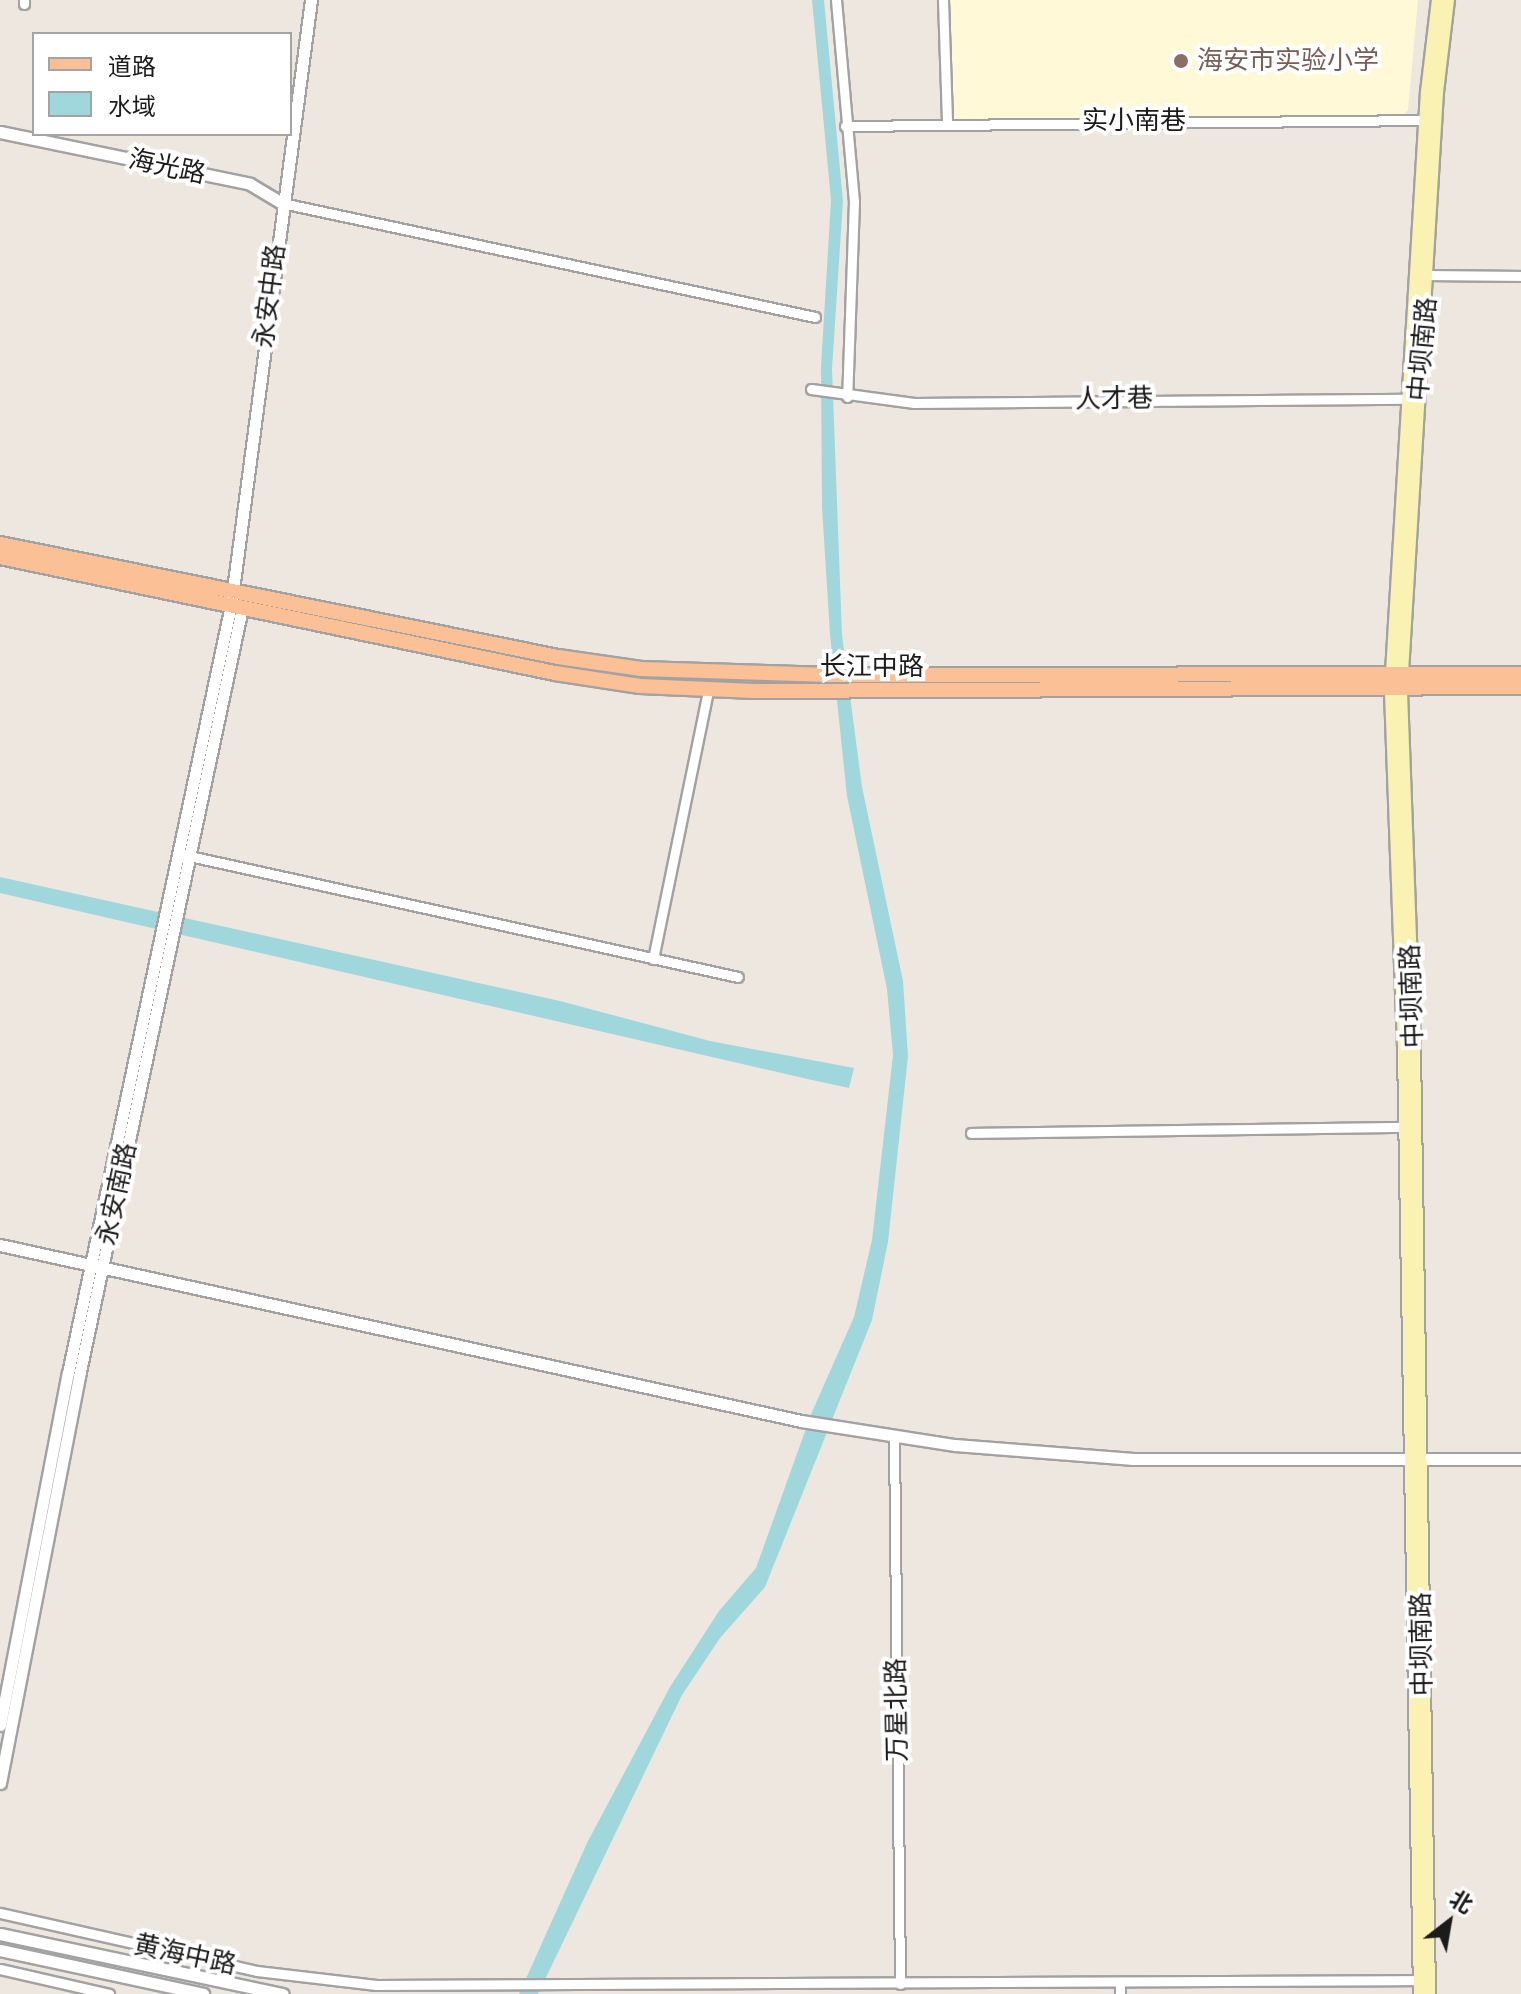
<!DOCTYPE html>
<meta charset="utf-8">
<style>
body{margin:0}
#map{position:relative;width:1521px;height:1994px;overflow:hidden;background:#ede7e0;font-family:Raleway,"Noto Sans SC",sans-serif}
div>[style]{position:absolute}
.education>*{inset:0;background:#fff9d7}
.water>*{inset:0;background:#a0d7dc}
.roads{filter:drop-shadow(2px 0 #a2a2a2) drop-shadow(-2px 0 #a2a2a2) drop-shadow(0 2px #a2a2a2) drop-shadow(0 -2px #a2a2a2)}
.minor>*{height:9px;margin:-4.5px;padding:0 4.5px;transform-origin:4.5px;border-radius:4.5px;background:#fff}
.tertiary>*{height:11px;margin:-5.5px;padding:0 5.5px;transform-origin:5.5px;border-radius:5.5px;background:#fff}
.secondary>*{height:12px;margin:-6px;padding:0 6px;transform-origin:6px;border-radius:6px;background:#f9f2b2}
.primary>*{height:14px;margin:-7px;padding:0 7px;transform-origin:7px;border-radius:7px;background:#fcc096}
.dots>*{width:22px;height:22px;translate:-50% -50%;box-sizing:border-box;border:4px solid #fff;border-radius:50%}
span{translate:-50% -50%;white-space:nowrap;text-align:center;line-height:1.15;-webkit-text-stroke:8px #fff;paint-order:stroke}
.education-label{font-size:26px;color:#785e54}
.left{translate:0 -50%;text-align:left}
.street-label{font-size:26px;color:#1b1b1b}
.legend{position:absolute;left:32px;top:32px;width:260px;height:104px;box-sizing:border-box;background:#fff;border:2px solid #a4a4a4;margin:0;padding:10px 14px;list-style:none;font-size:24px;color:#1b1b1b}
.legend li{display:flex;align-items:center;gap:16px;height:40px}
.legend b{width:40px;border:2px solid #a4a4a4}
.north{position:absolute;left:1409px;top:1882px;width:80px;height:80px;-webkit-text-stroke:6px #fff;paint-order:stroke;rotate:31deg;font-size:22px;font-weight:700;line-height:32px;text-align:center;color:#1b1b1b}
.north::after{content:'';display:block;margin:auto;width:28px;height:36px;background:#1b1b1b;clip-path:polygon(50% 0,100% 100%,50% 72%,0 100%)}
</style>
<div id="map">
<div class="education">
<div style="clip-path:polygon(949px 0,1418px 0,1408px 110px,1403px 115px,950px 119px)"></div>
</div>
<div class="water">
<div style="clip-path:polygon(812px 0,824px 0,843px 201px,832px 369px,842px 635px,862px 787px,903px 981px,908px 1056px,888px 1242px,872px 1320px,765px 1587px,720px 1638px,682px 1695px,538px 1994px,519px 1994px,587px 1843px,670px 1687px,719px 1611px,756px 1568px,812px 1412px,854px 1317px,872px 1240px,893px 1055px,887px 989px,847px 796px,830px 634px,822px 507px,821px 367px,831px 200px)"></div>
<div style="clip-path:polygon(0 877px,560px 1001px,710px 1041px,854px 1068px,849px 1088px,812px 1080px,0 893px)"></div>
</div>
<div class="roads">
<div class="minor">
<div style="left:836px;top:0;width:202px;rotate:84.9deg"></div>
<div style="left:854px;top:201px;width:196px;rotate:92deg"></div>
<div style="left:943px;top:0;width:122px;rotate:88.1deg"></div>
<div style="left:24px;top:4px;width:4px;rotate:-90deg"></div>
<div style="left:845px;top:126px;width:578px;rotate:-0.59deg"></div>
<div style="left:282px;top:203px;width:545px;rotate:12.07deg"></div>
<div style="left:1429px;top:275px;width:92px;rotate:0.6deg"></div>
<div style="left:811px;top:389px;width:104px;rotate:7.7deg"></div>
<div style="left:914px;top:403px;width:498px;rotate:-0.5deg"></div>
<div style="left:185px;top:855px;width:566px;rotate:12.44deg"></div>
<div style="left:653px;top:959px;width:275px;rotate:-78.4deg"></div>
<div style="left:971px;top:1133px;width:435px;rotate:-0.8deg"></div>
<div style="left:894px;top:1436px;width:548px;rotate:89.37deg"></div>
<div style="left:0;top:1913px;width:263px;rotate:12.7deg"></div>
<div style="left:257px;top:1971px;width:120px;rotate:6.7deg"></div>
<div style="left:376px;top:1985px;width:1050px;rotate:-0.27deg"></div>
<div style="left:0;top:1969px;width:112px;rotate:12.9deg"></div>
<div style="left:1120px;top:1994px;width:12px;rotate:-90deg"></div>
</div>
<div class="tertiary">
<div style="left:0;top:132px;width:255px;rotate:11.7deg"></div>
<div style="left:250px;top:184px;width:37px;rotate:31deg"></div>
<div style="left:0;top:1245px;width:820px;rotate:12.39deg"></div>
<div style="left:801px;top:1421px;width:156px;rotate:8.9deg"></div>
<div style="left:955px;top:1445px;width:179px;rotate:4.5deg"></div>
<div style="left:1133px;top:1459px;width:388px"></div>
<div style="left:0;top:1725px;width:359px;rotate:-79.1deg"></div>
<div style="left:68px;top:1373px;width:785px;rotate:-78.02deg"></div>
<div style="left:231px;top:605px;width:610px;rotate:-82.47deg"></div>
<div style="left:0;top:1783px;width:415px;rotate:-79deg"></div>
<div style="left:79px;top:1376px;width:785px;rotate:-78.02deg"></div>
<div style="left:0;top:1934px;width:289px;rotate:12deg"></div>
<div style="left:0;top:1950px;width:208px;rotate:12.2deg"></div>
</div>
<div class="secondary">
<div style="left:1420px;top:1994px;width:947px;rotate:-90.97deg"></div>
<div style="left:1404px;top:1047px;width:358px;rotate:-92.1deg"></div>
<div style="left:1391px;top:689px;width:598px;rotate:-86.55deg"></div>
<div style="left:1427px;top:92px;width:93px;rotate:-83.2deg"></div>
<div style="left:1429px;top:1994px;width:947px;rotate:-90.91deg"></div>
<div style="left:1414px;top:1047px;width:358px;rotate:-92.1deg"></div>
<div style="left:1401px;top:689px;width:598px;rotate:-86.55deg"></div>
<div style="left:1437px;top:92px;width:93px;rotate:-83.2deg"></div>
</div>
<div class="primary">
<div style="left:0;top:544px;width:569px;rotate:11.45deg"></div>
<div style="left:558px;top:657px;width:84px;rotate:8.2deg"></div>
<div style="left:641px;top:669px;width:189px;rotate:1.8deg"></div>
<div style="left:830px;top:675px;width:691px;rotate:-0.08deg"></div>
<div style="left:0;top:557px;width:567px;rotate:11.81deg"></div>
<div style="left:555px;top:673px;width:86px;rotate:8.7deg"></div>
<div style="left:640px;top:686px;width:114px;rotate:2.5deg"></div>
<div style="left:754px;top:691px;width:767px;rotate:-0.3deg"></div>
</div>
</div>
<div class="dots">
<div style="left:1181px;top:61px;background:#8d6e63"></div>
</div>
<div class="education-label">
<span class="left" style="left:1197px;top:61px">海安市实验小学</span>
</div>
<div class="street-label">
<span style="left:1134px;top:121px">实小南巷</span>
<span style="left:167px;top:167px;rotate:12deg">海光路</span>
<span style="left:270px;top:296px;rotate:-83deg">永安中路</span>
<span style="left:1423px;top:349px;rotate:-85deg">中坝南路</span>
<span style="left:1114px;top:399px;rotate:-1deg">人才巷</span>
<span style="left:872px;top:667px">长江中路</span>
<span style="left:1412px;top:996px;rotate:-92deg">中坝南路</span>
<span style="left:117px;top:1194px;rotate:-78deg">永安南路</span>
<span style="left:1422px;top:1644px;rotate:-91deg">中坝南路</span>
<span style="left:897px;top:1710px;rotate:-91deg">万星北路</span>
<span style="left:185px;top:1955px;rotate:12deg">黄海中路</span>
</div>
<ul class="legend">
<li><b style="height:10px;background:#fcc096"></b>道路</li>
<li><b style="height:22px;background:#a0d7dc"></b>水域</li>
</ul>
<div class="north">北</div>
</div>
